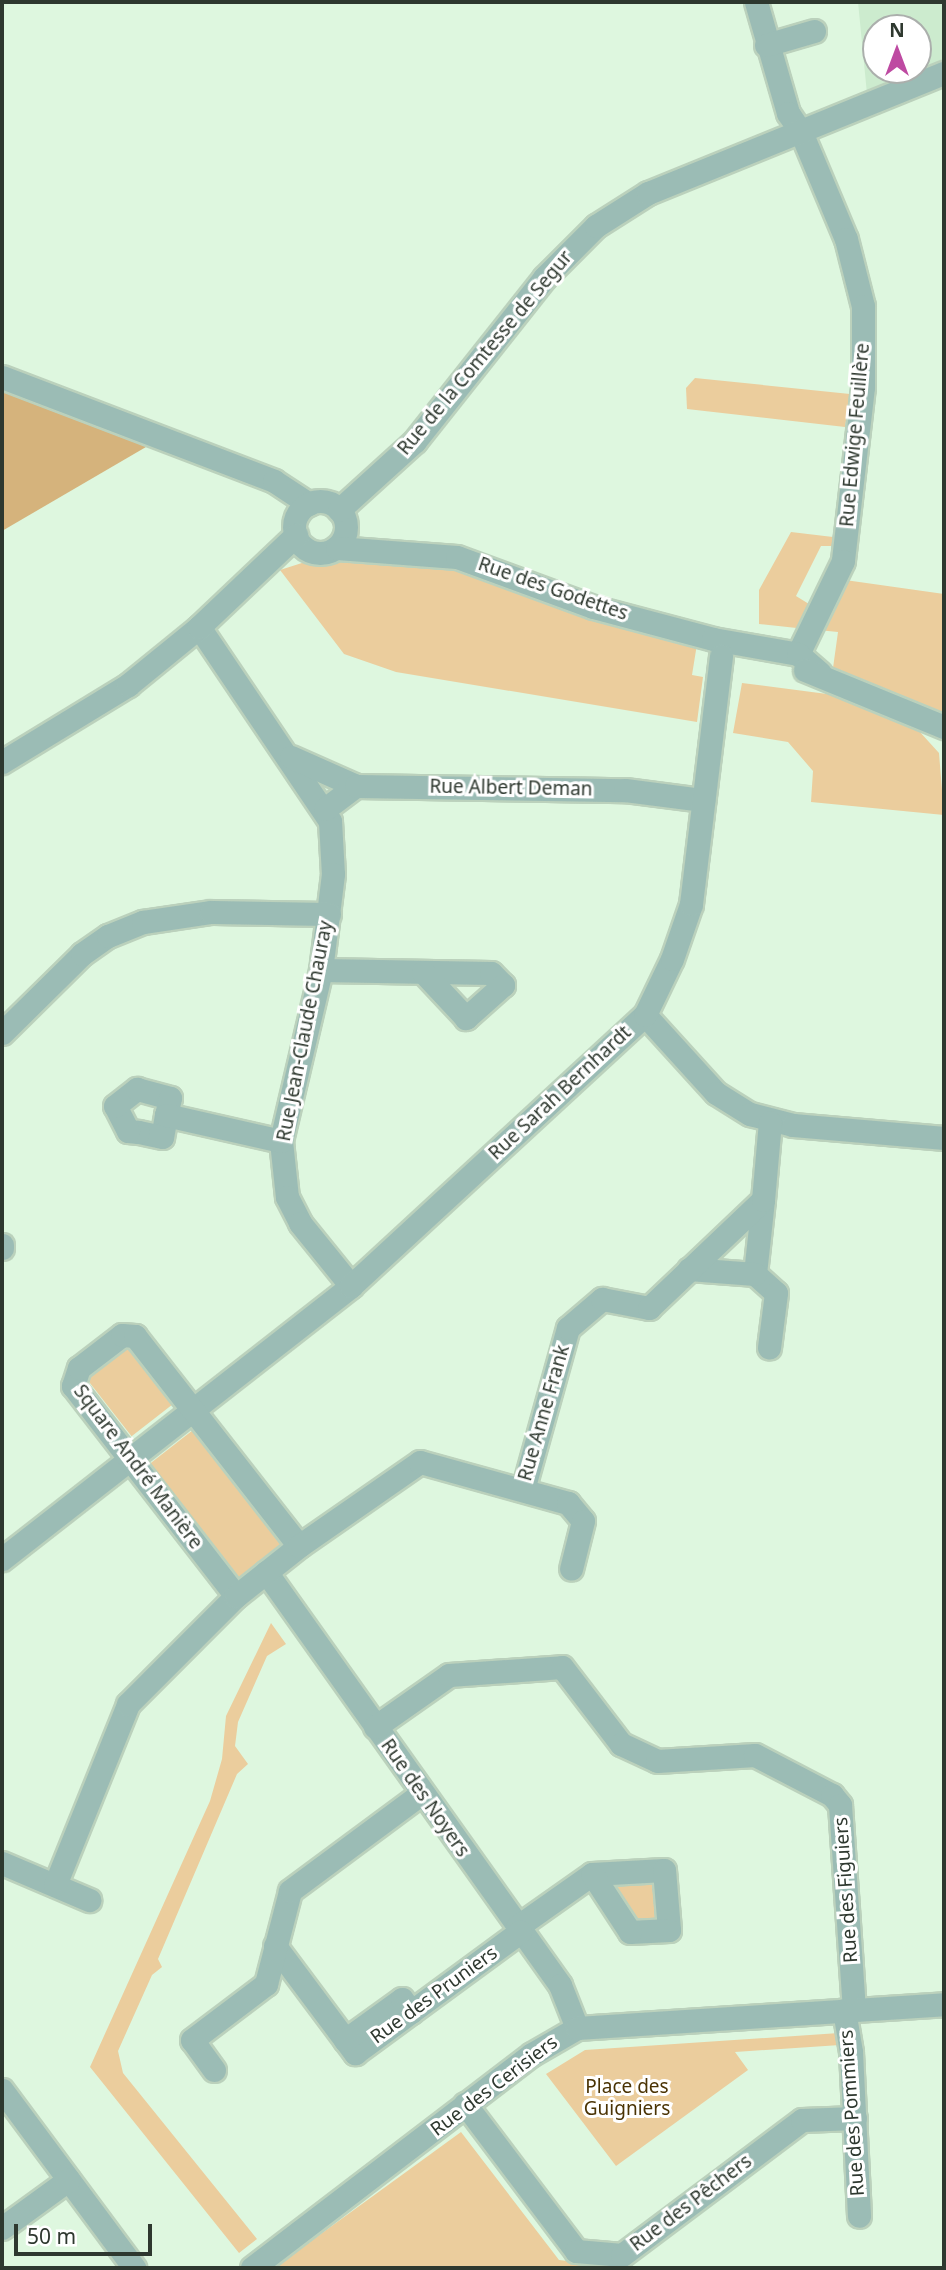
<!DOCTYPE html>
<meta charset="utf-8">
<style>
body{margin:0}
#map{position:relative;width:946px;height:2270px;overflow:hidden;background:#def7df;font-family:"Noto Sans",sans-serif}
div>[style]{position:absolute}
.built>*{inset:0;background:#ccebce}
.green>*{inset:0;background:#ebcd9d;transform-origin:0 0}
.forest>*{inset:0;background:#d5b37c}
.roads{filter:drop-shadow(2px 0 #bbd1bc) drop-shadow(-2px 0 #bbd1bc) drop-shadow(0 2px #bbd1bc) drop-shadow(0 -2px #bbd1bc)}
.minor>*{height:23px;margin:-11.5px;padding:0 11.5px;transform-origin:11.5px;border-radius:11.5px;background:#9bbcb5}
.minor>.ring{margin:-11.5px;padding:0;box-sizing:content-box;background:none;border:23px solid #9bbcb5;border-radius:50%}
span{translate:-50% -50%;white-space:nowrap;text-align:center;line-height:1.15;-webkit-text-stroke:6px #fff;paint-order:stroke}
.street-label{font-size:19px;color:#2e382f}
.park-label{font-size:19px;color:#4a3304}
.frame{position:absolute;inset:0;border:4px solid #2e382f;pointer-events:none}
.north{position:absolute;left:862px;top:14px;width:70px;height:70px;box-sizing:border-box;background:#fff;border:2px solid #abafac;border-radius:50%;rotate:0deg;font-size:19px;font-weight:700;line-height:28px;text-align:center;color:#2e382f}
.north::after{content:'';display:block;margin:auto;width:24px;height:32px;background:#be4aa2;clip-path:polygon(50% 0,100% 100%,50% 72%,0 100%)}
.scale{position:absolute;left:14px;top:2224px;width:138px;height:32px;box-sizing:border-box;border:4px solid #2e382f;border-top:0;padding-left:9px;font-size:21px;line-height:24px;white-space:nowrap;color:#2e382f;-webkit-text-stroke:5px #fff;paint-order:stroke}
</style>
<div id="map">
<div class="built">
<div style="clip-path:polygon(evenodd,858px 2px,944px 2px,944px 73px,868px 104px,858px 2px,876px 28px,918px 28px,918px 70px,876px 70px,876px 28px)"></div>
</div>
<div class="green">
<div style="clip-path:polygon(695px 378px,850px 394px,845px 427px,687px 409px,686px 388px)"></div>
<div style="clip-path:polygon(791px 532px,833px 537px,833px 546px,821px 546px,796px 596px,817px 609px,806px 629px,759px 624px,759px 590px)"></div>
<div style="clip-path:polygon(351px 558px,459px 569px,642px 634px,697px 644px,692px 675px,703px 677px,697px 722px,396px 672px,344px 654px,280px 570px,305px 562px)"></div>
<div style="clip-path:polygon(845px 580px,944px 594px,944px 722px,833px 668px,838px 632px,818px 630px)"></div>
<div style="clip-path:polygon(742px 683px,827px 694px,830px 689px,919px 731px,939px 753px,944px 815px,811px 802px,813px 771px,788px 742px,733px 733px)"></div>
<div style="left:125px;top:1345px;width:76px;height:51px;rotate:52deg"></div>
<div style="left:193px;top:1430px;width:145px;height:58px;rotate:52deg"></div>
<div style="clip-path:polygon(271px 1623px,286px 1644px,267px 1656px,238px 1722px,235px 1746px,248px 1764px,237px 1774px,158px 1959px,162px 1967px,152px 1975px,118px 2051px,123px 2073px,257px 2239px,239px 2253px,90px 2067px,210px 1801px,222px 1759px,226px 1716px)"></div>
<div style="clip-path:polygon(664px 1870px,669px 1930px,630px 1932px,592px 1874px)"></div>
<div style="clip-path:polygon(839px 2033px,840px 2045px,735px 2052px,748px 2070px,616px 2166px,546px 2074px,585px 2050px)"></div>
<div style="clip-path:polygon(461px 2132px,559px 2260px,626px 2268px,274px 2268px)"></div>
</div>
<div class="forest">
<div style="clip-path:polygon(2px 377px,158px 440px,2px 531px)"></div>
</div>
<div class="roads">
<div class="minor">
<div style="left:756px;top:2px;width:116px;rotate:73.9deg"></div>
<div style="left:788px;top:113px;width:23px;rotate:56deg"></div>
<div style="left:801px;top:132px;width:116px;rotate:67.2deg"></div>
<div style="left:846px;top:239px;width:69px;rotate:75.8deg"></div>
<div style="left:863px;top:306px;width:81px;rotate:90deg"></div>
<div style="left:863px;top:387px;width:175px;rotate:96.6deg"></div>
<div style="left:843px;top:561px;width:103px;rotate:115.8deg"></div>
<div style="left:766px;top:45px;width:50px;rotate:-16.3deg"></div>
<div style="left:2px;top:377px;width:291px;rotate:20.9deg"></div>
<div style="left:274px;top:481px;width:42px;rotate:33.3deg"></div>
<div class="ring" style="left:294px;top:501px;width:29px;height:29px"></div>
<div style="left:339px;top:510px;width:103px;rotate:-42.2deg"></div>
<div style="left:415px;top:441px;width:208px;rotate:-51.6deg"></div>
<div style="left:544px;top:278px;width:74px;rotate:-45deg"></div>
<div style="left:596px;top:226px;width:62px;rotate:-32.4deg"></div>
<div style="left:648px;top:193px;width:319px;rotate:-22.1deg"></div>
<div style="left:337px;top:548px;width:120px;rotate:4.3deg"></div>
<div style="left:457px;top:557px;width:145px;rotate:20.2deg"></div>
<div style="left:593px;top:607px;width:124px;rotate:14.9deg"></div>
<div style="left:713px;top:639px;width:86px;rotate:10deg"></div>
<div style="left:798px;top:654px;width:29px;rotate:41deg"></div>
<div style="left:199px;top:627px;width:234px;rotate:56deg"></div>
<div style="left:330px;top:821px;width:53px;rotate:86.8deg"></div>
<div style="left:333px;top:874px;width:97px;rotate:97.1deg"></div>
<div style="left:321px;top:970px;width:176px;rotate:103.2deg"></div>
<div style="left:281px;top:1141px;width:56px;rotate:83.9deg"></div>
<div style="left:287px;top:1197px;width:29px;rotate:63deg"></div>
<div style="left:300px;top:1223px;width:81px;rotate:51deg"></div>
<div style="left:805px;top:670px;width:150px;rotate:22.3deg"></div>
<div style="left:291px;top:757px;width:71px;rotate:24deg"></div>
<div style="left:2px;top:762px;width:148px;rotate:-31.4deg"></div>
<div style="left:128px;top:685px;width:92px;rotate:-39.2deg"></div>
<div style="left:199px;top:627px;width:134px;rotate:-43.5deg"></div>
<div style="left:325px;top:809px;width:39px;rotate:-37deg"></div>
<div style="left:356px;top:786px;width:269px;rotate:0.9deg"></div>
<div style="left:625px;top:790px;width:79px;rotate:7.3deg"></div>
<div style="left:321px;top:970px;width:170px;rotate:1deg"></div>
<div style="left:491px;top:973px;width:17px;rotate:45deg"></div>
<div style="left:503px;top:985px;width:50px;rotate:138.3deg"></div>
<div style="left:466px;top:1018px;width:63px;rotate:-133.1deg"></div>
<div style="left:645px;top:1015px;width:105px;rotate:47.7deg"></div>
<div style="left:716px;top:1093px;width:40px;rotate:32deg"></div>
<div style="left:750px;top:1114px;width:44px;rotate:14.3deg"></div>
<div style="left:793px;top:1125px;width:152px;rotate:4.9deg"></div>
<div style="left:2px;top:1033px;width:112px;rotate:-44.6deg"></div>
<div style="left:82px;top:954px;width:32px;rotate:-35deg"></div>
<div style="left:108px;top:936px;width:38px;rotate:-22deg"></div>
<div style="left:143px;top:922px;width:69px;rotate:-8.4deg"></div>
<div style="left:211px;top:912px;width:118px;rotate:1deg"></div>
<div style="left:166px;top:1115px;width:22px;rotate:100deg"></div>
<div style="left:162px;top:1137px;width:25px;rotate:-168deg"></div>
<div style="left:138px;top:1132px;width:10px;rotate:-174deg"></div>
<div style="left:128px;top:1131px;width:28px;rotate:-117deg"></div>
<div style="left:115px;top:1106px;width:28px;rotate:-38deg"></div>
<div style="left:137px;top:1089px;width:34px;rotate:15deg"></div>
<div style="left:170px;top:1098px;width:17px;rotate:103deg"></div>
<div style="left:166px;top:1115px;width:118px;rotate:12.7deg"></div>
<div style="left:763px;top:1200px;width:74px;rotate:96.2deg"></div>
<div style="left:755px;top:1274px;width:28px;rotate:42deg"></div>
<div style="left:776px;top:1293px;width:55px;rotate:97.3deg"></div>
<div style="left:2px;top:1245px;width:3px;rotate:90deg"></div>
<div style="left:689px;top:1269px;width:66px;rotate:4.3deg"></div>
<div style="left:523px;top:1490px;width:168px;rotate:-74.5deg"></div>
<div style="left:568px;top:1328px;width:45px;rotate:-40.5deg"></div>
<div style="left:602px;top:1299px;width:48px;rotate:10.8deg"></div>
<div style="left:649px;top:1308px;width:157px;rotate:-43.5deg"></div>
<div style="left:763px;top:1200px;width:78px;rotate:-84.9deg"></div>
<div style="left:2px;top:1559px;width:443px;rotate:-38deg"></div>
<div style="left:351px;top:1286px;width:400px;rotate:-42.7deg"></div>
<div style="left:645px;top:1015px;width:62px;rotate:-64.3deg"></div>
<div style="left:672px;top:959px;width:58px;rotate:-70.9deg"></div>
<div style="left:691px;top:904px;width:250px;rotate:-83.1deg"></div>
<div style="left:266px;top:1572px;width:507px;rotate:54.55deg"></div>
<div style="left:560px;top:1985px;width:46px;rotate:68.4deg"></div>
<div style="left:236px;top:1596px;width:266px;rotate:-127.8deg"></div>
<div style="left:73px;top:1386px;width:19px;rotate:-72deg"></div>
<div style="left:79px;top:1368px;width:54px;rotate:-37.5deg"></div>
<div style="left:122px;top:1335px;width:13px;rotate:4deg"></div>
<div style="left:135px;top:1336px;width:266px;rotate:52deg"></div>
<div style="left:375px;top:1727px;width:90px;rotate:-35.1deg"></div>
<div style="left:449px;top:1675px;width:113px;rotate:-4deg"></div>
<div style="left:562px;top:1667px;width:97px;rotate:52.5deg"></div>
<div style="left:621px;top:1744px;width:40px;rotate:25deg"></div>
<div style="left:657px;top:1761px;width:98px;rotate:-3.5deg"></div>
<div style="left:755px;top:1755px;width:87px;rotate:27.5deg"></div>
<div style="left:832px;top:1795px;width:13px;rotate:51deg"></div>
<div style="left:840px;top:1805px;width:205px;rotate:86.1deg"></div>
<div style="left:2px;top:1863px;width:95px;rotate:23deg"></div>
<div style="left:55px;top:1885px;width:195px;rotate:-68deg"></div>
<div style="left:128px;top:1704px;width:153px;rotate:-45deg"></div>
<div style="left:236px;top:1596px;width:80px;rotate:-38.4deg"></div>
<div style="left:299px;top:1546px;width:147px;rotate:-34.8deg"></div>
<div style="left:420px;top:1462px;width:154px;rotate:15.5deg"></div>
<div style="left:568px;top:1503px;width:23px;rotate:50deg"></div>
<div style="left:583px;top:1521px;width:49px;rotate:104deg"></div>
<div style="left:517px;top:1927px;width:92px;rotate:-35.2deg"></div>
<div style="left:592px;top:1874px;width:72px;rotate:-3.2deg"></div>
<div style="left:664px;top:1870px;width:60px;rotate:85.2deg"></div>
<div style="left:669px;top:1930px;width:39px;rotate:177deg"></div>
<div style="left:630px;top:1932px;width:69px;rotate:-123.2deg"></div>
<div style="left:275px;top:1946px;width:134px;rotate:53.2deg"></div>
<div style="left:355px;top:2053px;width:205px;rotate:-36.3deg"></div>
<div style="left:844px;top:2010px;width:43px;rotate:80.5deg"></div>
<div style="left:851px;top:2052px;width:164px;rotate:87.2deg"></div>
<div style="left:345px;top:2040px;width:70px;rotate:-35.7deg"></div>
<div style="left:402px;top:1999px;width:16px;rotate:55deg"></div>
<div style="left:214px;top:2070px;width:37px;rotate:-126deg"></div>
<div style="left:192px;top:2040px;width:93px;rotate:-37.1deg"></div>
<div style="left:266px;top:1984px;width:96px;rotate:-75.5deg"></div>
<div style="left:290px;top:1891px;width:164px;rotate:-36.6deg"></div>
<div style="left:2px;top:2090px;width:222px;rotate:53.4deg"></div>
<div style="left:465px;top:2104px;width:184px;rotate:52.9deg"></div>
<div style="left:576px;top:2251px;width:46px;rotate:5deg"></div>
<div style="left:622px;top:2255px;width:225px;rotate:-36.9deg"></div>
<div style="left:802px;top:2120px;width:53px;rotate:-2.2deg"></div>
<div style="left:2px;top:2228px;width:82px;rotate:-36deg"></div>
<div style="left:252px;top:2268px;width:352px;rotate:-37.4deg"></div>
<div style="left:532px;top:2054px;width:52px;rotate:-30deg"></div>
<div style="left:577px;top:2028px;width:368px;rotate:-3.7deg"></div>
</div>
</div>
<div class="street-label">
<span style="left:485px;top:353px;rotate:-50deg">Rue de la Comtesse de Segur</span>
<span style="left:855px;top:435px;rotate:-85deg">Rue Edwige Feuillère</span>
<span style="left:553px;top:589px;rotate:19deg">Rue des Godettes</span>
<span style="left:511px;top:788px;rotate:1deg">Rue Albert Deman</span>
<span style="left:305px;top:1031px;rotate:-79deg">Rue Jean-Claude Chauray</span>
<span style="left:560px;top:1093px;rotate:-43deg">Rue Sarah Bernhardt</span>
<span style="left:544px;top:1413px;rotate:-74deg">Rue Anne Frank</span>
<span style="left:138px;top:1467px;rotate:53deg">Square André Manière</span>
<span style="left:425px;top:1798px;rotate:55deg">Rue des Noyers</span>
<span style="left:846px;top:1890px;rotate:-94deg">Rue des Figuiers</span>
<span style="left:434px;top:1995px;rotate:-36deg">Rue des Pruniers</span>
<span style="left:494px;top:2086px;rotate:-37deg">Rue des Cerisiers</span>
<span style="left:852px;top:2113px;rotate:-94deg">Rue des Pommiers</span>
<span style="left:691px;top:2203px;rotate:-37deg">Rue des Pêchers</span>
</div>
<div class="park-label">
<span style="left:627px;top:2098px">Place des<br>Guigniers</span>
</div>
<div class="frame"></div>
<div class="north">N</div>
<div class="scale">50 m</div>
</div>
